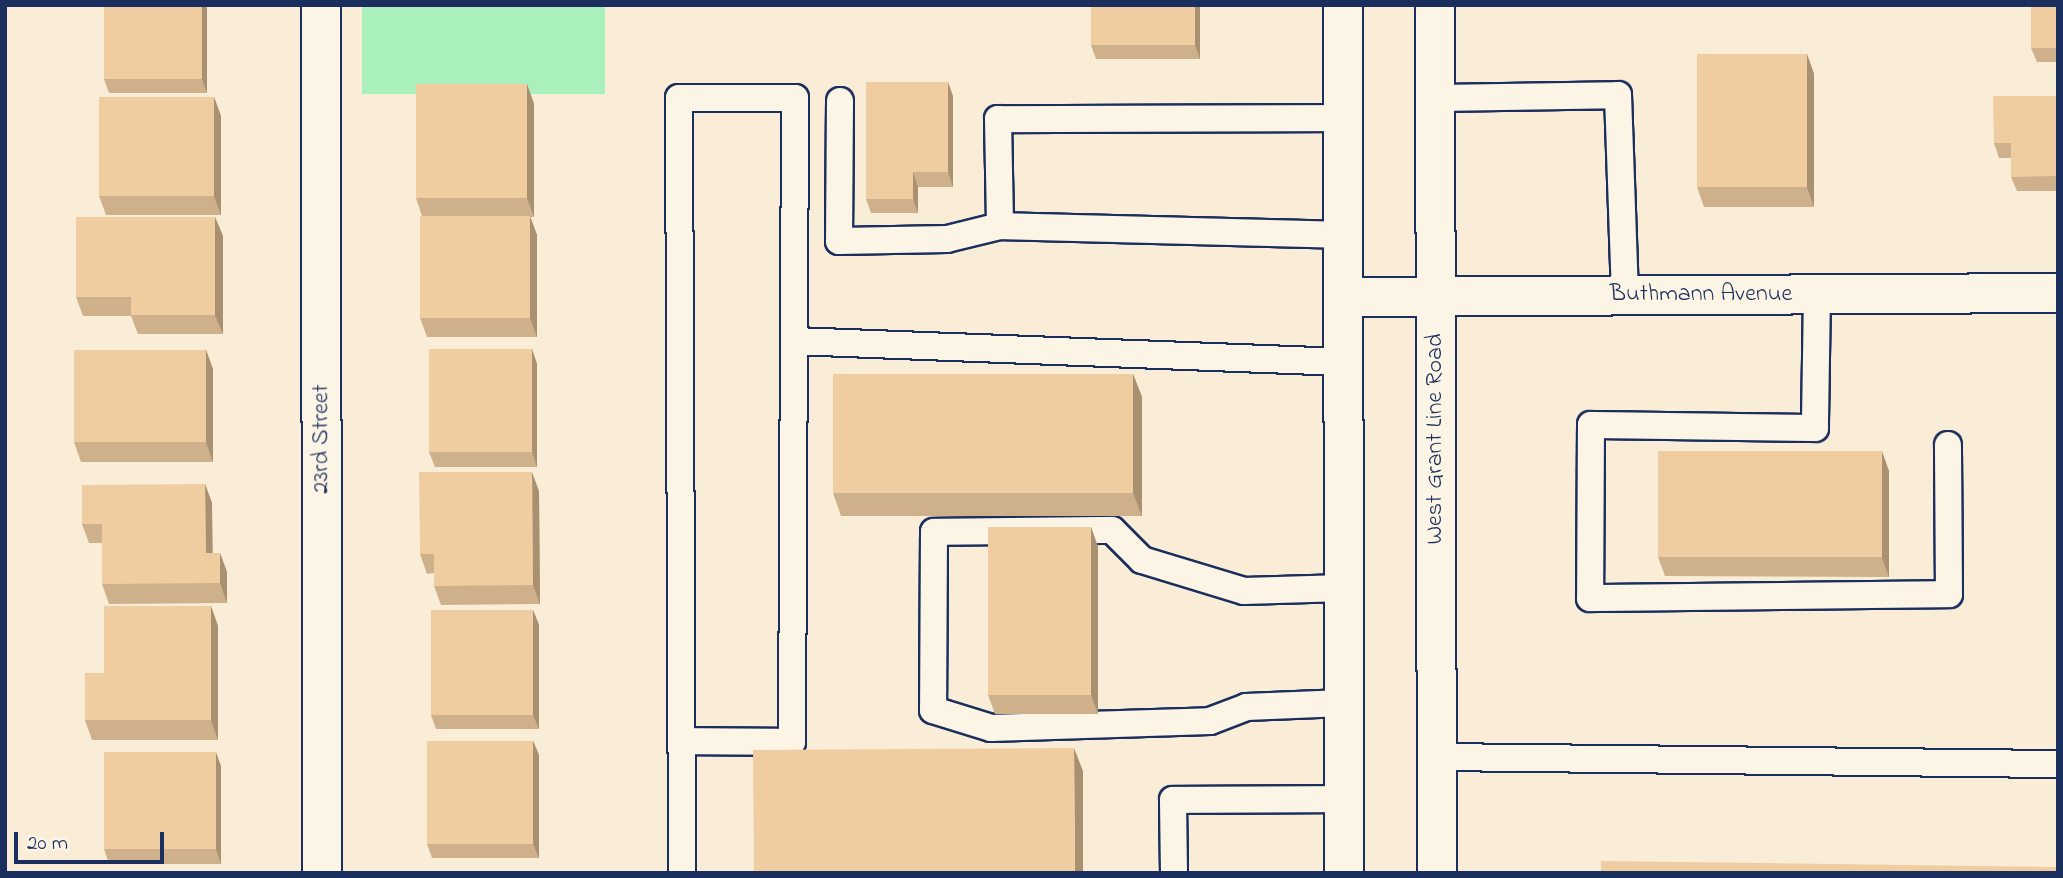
<!DOCTYPE html>
<style>
body{margin:0}
#map{position:relative;width:2063px;height:878px;overflow:hidden;background:#faedd7;font-family:"Indie Flower",sans-serif}
div>[style]{position:absolute}
.green>*{inset:0;background:#aaf0bc;transform-origin:0 0}
.roads{filter:drop-shadow(2px 0 #1b2f5e) drop-shadow(-2px 0 #1b2f5e) drop-shadow(0 2px #1b2f5e) drop-shadow(0 -2px #1b2f5e)}
.service>*{height:26px;margin:-13px;padding:0 13px;transform-origin:13px;border-radius:13px;background:#fcf5e5}
.minor>*{height:38px;margin:-19px;padding:0 19px;transform-origin:19px;border-radius:19px;background:#fcf5e5}
.primary>*{height:38px;margin:-19px;padding:0 19px;transform-origin:19px;border-radius:19px;background:#fcf5e5}
.wall>*{inset:0;background:#ceb08a}
.shaded-wall>*{inset:0;background:#a89071}
.building>*{inset:0;background:#f0cda1;transform-origin:0 0}
span{translate:-50% -50%;white-space:nowrap;text-align:center;line-height:1.15;-webkit-text-stroke:7px #fcf5e5;paint-order:stroke}
.street-label{font-size:24px;color:#1b2f5e}
.frame{position:absolute;inset:0;border:7px solid #1b2f5e;pointer-events:none}
.scale{position:absolute;left:14px;top:832px;width:150px;height:32px;box-sizing:border-box;border:4px solid #1b2f5e;border-top:0;padding-left:9px;font-size:21px;line-height:24px;white-space:nowrap;color:#1b2f5e;-webkit-text-stroke:5px #fcf5e5;paint-order:stroke}
</style>
<div id="map">
<div class="green">
<div style="left:362px;top:5px;width:243px;height:89px"></div>
</div>
<div class="roads">
<div class="service">
<div style="left:1435px;top:98px;width:183px;rotate:-0.9deg"></div>
<div style="left:1618px;top:95px;width:201px;rotate:88deg"></div>
<div style="left:840px;top:101px;width:140px;rotate:90.4deg"></div>
<div style="left:839px;top:241px;width:108px;rotate:-1.1deg"></div>
<div style="left:947px;top:239px;width:55px;rotate:-13.8deg"></div>
<div style="left:1344px;top:118px;width:346px;rotate:179.8deg"></div>
<div style="left:998px;top:119px;width:107px;rotate:88.9deg"></div>
<div style="left:1000px;top:226px;width:344px;rotate:1.5deg"></div>
<div style="left:1817px;top:294px;width:134px;rotate:90.9deg"></div>
<div style="left:1815px;top:428px;width:224px;rotate:-179.2deg"></div>
<div style="left:1591px;top:425px;width:173px;rotate:90.3deg"></div>
<div style="left:1590px;top:598px;width:359px;rotate:-0.6deg"></div>
<div style="left:1949px;top:594px;width:149px;rotate:-90.4deg"></div>
<div style="left:794px;top:341px;width:550px;rotate:2.19deg"></div>
<div style="left:1344px;top:588px;width:100px;rotate:178.3deg"></div>
<div style="left:1244px;top:591px;width:107px;rotate:-163.1deg"></div>
<div style="left:1142px;top:560px;width:42px;rotate:-135deg"></div>
<div style="left:1112px;top:530px;width:178px;rotate:179.4deg"></div>
<div style="left:934px;top:532px;width:178px;rotate:90.3deg"></div>
<div style="left:933px;top:710px;width:61px;rotate:17.2deg"></div>
<div style="left:991px;top:728px;width:219px;rotate:-1.8deg"></div>
<div style="left:1210px;top:721px;width:39px;rotate:-21deg"></div>
<div style="left:1246px;top:707px;width:98px;rotate:-2.3deg"></div>
<div style="left:682px;top:741px;width:110px;rotate:0.5deg"></div>
<div style="left:792px;top:742px;width:644px;rotate:-89.73deg"></div>
<div style="left:795px;top:98px;width:116px;rotate:180deg"></div>
<div style="left:679px;top:98px;width:775px;rotate:89.78deg"></div>
<div style="left:1437px;top:757px;width:621px;rotate:0.65deg"></div>
<div style="left:1174px;top:873px;width:73px;rotate:-90.8deg"></div>
<div style="left:1173px;top:800px;width:171px;rotate:-0.3deg"></div>
</div>
<div class="minor">
<div style="left:321px;top:5px;width:868px;rotate:89.93deg"></div>
<div style="left:1344px;top:297px;width:714px;rotate:-0.32deg"></div>
</div>
<div class="primary">
<div style="left:1343px;top:5px;width:868px;rotate:89.93deg"></div>
<div style="left:1435px;top:5px;width:868px;rotate:89.87deg"></div>
</div>
</div>
<div class="wall">
<div style="clip-path:polygon(207px 5px,207px 93px,109px 93px,104px 79px)"></div>
<div style="clip-path:polygon(1200px 5px,1200px 59px,1096px 59px,1091px 45px)"></div>
<div style="clip-path:polygon(2058px 5px,2058px 62px,2037px 62px,2031px 48px)"></div>
<div style="clip-path:polygon(1807px 54px,1814px 74px,1814px 207px,1704px 207px,1697px 187px)"></div>
<div style="clip-path:polygon(527px 84px,534px 104px,534px 217px,530px 217px,537px 235px,537px 337px,427px 337px,420px 318px,422px 216px,416px 198px)"></div>
<div style="clip-path:polygon(953px 96px,953px 187px,918px 187px,918px 213px,871px 213px,866px 199px)"></div>
<div style="clip-path:polygon(2058px 96px,2058px 191px,2017px 191px,2011px 177px,2011px 158px,1999px 158px,1994px 143px)"></div>
<div style="clip-path:polygon(214px 97px,221px 116px,221px 215px,106px 215px,99px 196px)"></div>
<div style="clip-path:polygon(215px 217px,223px 236px,223px 334px,138px 334px,131px 316px,83px 316px,76px 297px)"></div>
<div style="clip-path:polygon(532px 349px,537px 364px,537px 467px,435px 467px,429px 452px)"></div>
<div style="clip-path:polygon(206px 350px,213px 369px,213px 462px,81px 462px,74px 442px)"></div>
<div style="clip-path:polygon(1133px 374px,1142px 397px,1142px 516px,841px 516px,833px 493px)"></div>
<div style="clip-path:polygon(1889px 471px,1889px 577px,1665px 576px,1658px 557px)"></div>
<div style="clip-path:polygon(205px 484px,212px 503px,212px 553px,220px 553px,227px 572px,227px 603px,109px 604px,102px 584px,102px 543px,89px 543px,82px 524px)"></div>
<div style="clip-path:polygon(539px 491px,540px 604px,441px 605px,434px 586px,434px 573px,427px 574px,420px 554px)"></div>
<div style="clip-path:polygon(1091px 527px,1098px 547px,1098px 714px,995px 714px,988px 695px)"></div>
<div style="clip-path:polygon(211px 606px,218px 626px,218px 740px,92px 740px,85px 720px,104px 673px)"></div>
<div style="clip-path:polygon(533px 610px,539px 625px,539px 729px,436px 729px,431px 715px)"></div>
<div style="clip-path:polygon(533px 741px,539px 755px,539px 858px,432px 858px,427px 844px)"></div>
<div style="clip-path:polygon(221px 766px,221px 864px,109px 864px,104px 849px)"></div>
</div>
<div class="shaded-wall">
<div style="clip-path:polygon(202px 5px,207px 5px,207px 93px,202px 79px)"></div>
<div style="clip-path:polygon(1195px 5px,1200px 5px,1200px 59px,1195px 45px)"></div>
<div style="clip-path:polygon(1807px 54px,1814px 74px,1814px 207px,1807px 187px)"></div>
<div style="clip-path:polygon(948px 82px,953px 96px,953px 187px,948px 172px)"></div>
<div style="clip-path:polygon(527px 84px,534px 104px,534px 217px,527px 198px)"></div>
<div style="clip-path:polygon(214px 97px,221px 116px,221px 215px,214px 196px)"></div>
<div style="clip-path:polygon(913px 172px,918px 187px,918px 213px,913px 199px)"></div>
<div style="clip-path:polygon(530px 216px,537px 235px,537px 337px,530px 318px)"></div>
<div style="clip-path:polygon(215px 217px,223px 236px,223px 334px,215px 315px)"></div>
<div style="clip-path:polygon(532px 349px,537px 364px,537px 467px,532px 452px)"></div>
<div style="clip-path:polygon(206px 350px,213px 369px,213px 462px,206px 442px)"></div>
<div style="clip-path:polygon(1133px 374px,1142px 397px,1142px 516px,1133px 493px)"></div>
<div style="clip-path:polygon(1882px 451px,1889px 471px,1889px 577px,1882px 558px)"></div>
<div style="clip-path:polygon(532px 472px,539px 491px,540px 604px,533px 585px)"></div>
<div style="clip-path:polygon(205px 484px,212px 503px,213px 572px,206px 553px)"></div>
<div style="clip-path:polygon(1091px 527px,1098px 547px,1098px 714px,1091px 695px)"></div>
<div style="clip-path:polygon(220px 553px,227px 572px,227px 603px,220px 583px)"></div>
<div style="clip-path:polygon(211px 606px,218px 626px,218px 740px,211px 720px)"></div>
<div style="clip-path:polygon(533px 610px,539px 625px,539px 729px,533px 715px)"></div>
<div style="clip-path:polygon(533px 741px,539px 755px,539px 858px,533px 844px)"></div>
<div style="clip-path:polygon(1074px 748px,1083px 771px,1083px 873px,1075px 873px,1075px 872px)"></div>
<div style="clip-path:polygon(216px 752px,221px 766px,221px 864px,216px 849px)"></div>
</div>
<div class="building">
<div style="left:104px;top:5px;width:98px;height:74px"></div>
<div style="left:1091px;top:5px;width:104px;height:40px"></div>
<div style="left:2031px;top:5px;width:27px;height:43px"></div>
<div style="left:1697px;top:54px;width:110px;height:133px"></div>
<div style="clip-path:polygon(866px 82px,948px 82px,948px 172px,913px 172px,913px 199px,866px 199px)"></div>
<div style="left:527px;top:84px;width:114px;height:111px;rotate:90deg"></div>
<div style="clip-path:polygon(1993px 96px,2058px 96px,2058px 176px,2011px 177px,2011px 143px,1994px 143px)"></div>
<div style="left:99px;top:97px;width:115px;height:99px"></div>
<div style="left:420px;top:216px;width:110px;height:102px"></div>
<div style="clip-path:polygon(76px 217px,215px 217px,215px 315px,131px 315px,131px 297px,76px 297px)"></div>
<div style="left:429px;top:349px;width:103px;height:103px"></div>
<div style="left:74px;top:350px;width:132px;height:92px"></div>
<div style="left:833px;top:374px;width:300px;height:119px"></div>
<div style="left:1658px;top:451px;width:224px;height:106px"></div>
<div style="clip-path:polygon(419px 472px,532px 472px,533px 585px,434px 586px,434px 554px,420px 554px)"></div>
<div style="clip-path:polygon(205px 484px,206px 553px,220px 553px,220px 583px,102px 584px,102px 524px,82px 524px,82px 485px)"></div>
<div style="left:988px;top:527px;width:103px;height:168px"></div>
<div style="clip-path:polygon(104px 606px,211px 606px,211px 720px,85px 720px,85px 673px,104px 673px)"></div>
<div style="left:431px;top:610px;width:102px;height:105px"></div>
<div style="left:427px;top:741px;width:106px;height:103px"></div>
<div style="clip-path:polygon(1074px 748px,1075px 872px,1036px 873px,754px 873px,753px 750px)"></div>
<div style="left:104px;top:752px;width:112px;height:97px"></div>
<div style="clip-path:polygon(1601px 861px,2058px 867px,2058px 873px,1601px 873px)"></div>
</div>
<div class="street-label">
<span style="left:1701px;top:295px">Buthmann Avenue</span>
<span style="left:322px;top:439px;rotate:-90deg">23rd Street</span>
<span style="left:1436px;top:439px;rotate:-90deg">West Grant Line Road</span>
</div>
<div class="frame"></div>
<div class="scale">20 m</div>
</div>
